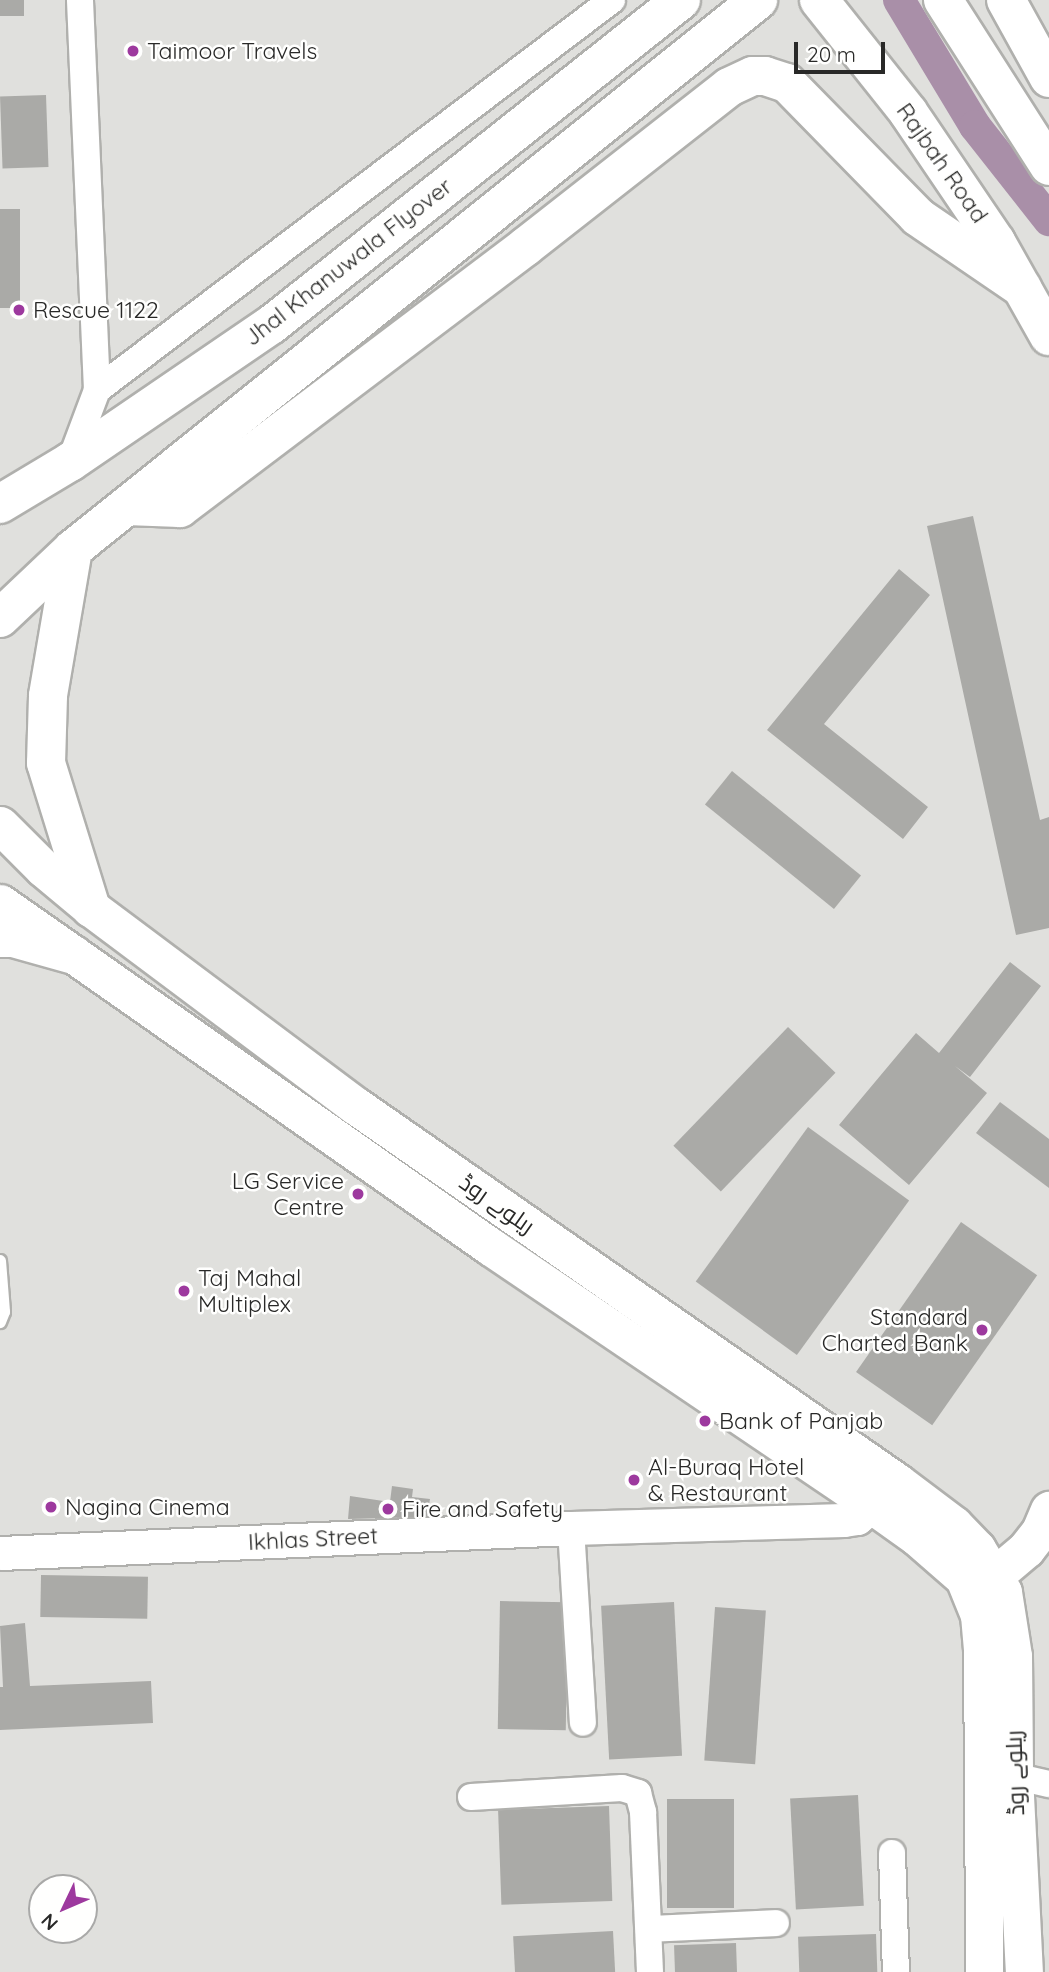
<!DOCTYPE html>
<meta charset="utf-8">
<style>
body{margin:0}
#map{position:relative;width:1049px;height:1972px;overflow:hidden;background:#e0e0dd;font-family:Quicksand,Cairo,sans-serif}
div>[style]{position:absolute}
.canal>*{height:32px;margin:-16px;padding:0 16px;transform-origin:16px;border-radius:16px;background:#a98fa8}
.building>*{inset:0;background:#aaaaa7;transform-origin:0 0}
.roads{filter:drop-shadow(2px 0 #b0b0ad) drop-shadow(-2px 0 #b0b0ad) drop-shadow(0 2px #b0b0ad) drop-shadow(0 -2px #b0b0ad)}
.service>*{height:12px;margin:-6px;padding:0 6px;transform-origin:6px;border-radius:6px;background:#fff}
.minor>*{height:26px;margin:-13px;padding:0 13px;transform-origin:13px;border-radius:13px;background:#fff}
.tertiary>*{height:33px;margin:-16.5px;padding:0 16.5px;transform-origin:16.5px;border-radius:16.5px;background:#fff}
.secondary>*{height:37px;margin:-18.5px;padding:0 18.5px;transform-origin:18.5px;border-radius:18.5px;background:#fff}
.primary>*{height:38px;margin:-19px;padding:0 19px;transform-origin:19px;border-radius:19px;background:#fff}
.dots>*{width:19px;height:19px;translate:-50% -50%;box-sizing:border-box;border:4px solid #fffffe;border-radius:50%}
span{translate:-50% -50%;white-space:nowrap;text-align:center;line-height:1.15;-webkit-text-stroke:5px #fffffe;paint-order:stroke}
.poi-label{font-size:23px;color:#292928}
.left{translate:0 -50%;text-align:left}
.right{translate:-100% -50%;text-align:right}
.street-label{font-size:23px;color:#292928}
.north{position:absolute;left:28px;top:1874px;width:70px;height:70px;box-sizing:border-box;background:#fffffe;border:2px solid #a9a9a8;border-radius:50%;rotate:226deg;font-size:19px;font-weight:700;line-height:28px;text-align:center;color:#292928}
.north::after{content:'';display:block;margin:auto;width:24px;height:32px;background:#9d399e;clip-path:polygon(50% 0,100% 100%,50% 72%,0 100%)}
.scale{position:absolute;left:794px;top:42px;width:91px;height:32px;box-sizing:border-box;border:4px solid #292928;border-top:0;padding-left:9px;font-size:21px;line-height:24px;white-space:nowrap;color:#292928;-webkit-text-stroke:5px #fffffe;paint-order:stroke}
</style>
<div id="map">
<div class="canal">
<div style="left:899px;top:0;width:147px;rotate:58.9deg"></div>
<div style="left:975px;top:126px;width:120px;rotate:51.8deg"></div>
</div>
<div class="building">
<div style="left:0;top:0;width:24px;height:16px"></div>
<div style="left:46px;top:95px;width:72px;height:46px;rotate:88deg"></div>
<div style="left:0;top:209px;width:20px;height:99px"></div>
<div style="clip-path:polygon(973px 516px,1040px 820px,1049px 817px,1049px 928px,1016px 935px,927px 526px)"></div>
<div style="clip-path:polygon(899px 569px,930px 595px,824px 724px,928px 807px,903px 839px,767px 730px)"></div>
<div style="left:732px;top:771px;width:166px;height:43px;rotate:39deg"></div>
<div style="clip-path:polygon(1010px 962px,1041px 986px,970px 1077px,955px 1066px,987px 1093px,909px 1185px,839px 1125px,916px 1033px,939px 1053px)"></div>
<div style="left:788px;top:1027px;width:66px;height:165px;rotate:44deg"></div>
<div style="clip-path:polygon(1000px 1102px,1049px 1139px,1049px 1188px,976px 1133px)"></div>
<div style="left:808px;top:1127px;width:125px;height:191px;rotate:36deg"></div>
<div style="left:961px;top:1222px;width:93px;height:183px;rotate:35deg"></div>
<div style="clip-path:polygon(392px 1486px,413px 1489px,412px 1497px,430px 1499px,427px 1517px,348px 1519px,350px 1496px,390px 1502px)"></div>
<div style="left:41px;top:1575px;width:107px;height:42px;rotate:1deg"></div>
<div style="left:500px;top:1601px;width:68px;height:128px;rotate:1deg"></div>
<div style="left:674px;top:1602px;width:154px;height:73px;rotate:87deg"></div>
<div style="left:715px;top:1607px;width:51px;height:154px;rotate:4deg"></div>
<div style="clip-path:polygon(25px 1623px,30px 1686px,151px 1681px,153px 1723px,0 1730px,0 1687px,3px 1687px,0 1626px)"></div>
<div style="left:858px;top:1795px;width:111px;height:68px;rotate:87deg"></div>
<div style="left:667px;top:1799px;width:67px;height:109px"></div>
<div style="left:609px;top:1806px;width:95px;height:111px;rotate:88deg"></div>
<div style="left:613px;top:1931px;width:41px;height:100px;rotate:87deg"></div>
<div style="left:876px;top:1934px;width:38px;height:78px;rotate:88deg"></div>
<div style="left:736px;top:1943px;width:29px;height:62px;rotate:88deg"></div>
</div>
<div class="roads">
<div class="service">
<div style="left:0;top:1261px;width:51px;rotate:85.5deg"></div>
<div style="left:4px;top:1312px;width:11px;rotate:112deg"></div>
</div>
<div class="minor">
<div style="left:97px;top:390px;width:646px;rotate:-37.14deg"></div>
<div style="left:70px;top:462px;width:77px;rotate:-69.4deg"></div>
<div style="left:97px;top:390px;width:390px;rotate:-92.5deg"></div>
<div style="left:571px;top:1528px;width:195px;rotate:86.5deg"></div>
<div style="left:1014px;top:1776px;width:36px;rotate:13deg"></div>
<div style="left:471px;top:1797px;width:151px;rotate:-3.4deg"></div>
<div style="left:622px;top:1788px;width:17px;rotate:17deg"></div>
<div style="left:638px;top:1793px;width:20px;rotate:75deg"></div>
<div style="left:643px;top:1812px;width:160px;rotate:87.5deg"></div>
<div style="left:892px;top:1853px;width:119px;rotate:88.1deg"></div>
<div style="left:649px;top:1929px;width:127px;rotate:-2.7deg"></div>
</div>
<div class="tertiary">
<div style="left:0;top:1553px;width:572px;rotate:-2.51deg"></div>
<div style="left:571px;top:1528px;width:273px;rotate:-1.7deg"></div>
<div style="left:844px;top:1520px;width:13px;rotate:-9deg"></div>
<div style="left:857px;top:1518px;width:20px;rotate:-41deg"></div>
</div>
<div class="secondary">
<div style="left:0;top:825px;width:61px;rotate:45deg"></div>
<div style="left:43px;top:868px;width:62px;rotate:39.8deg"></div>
<div style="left:91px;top:908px;width:331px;rotate:36.8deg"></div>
<div style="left:356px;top:1106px;width:659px;rotate:34.8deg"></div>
<div style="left:897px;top:1482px;width:71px;rotate:37deg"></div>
<div style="left:954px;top:1525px;width:33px;rotate:46deg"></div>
<div style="left:977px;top:1549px;width:50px;rotate:58.8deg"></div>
<div style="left:1003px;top:1592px;width:65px;rotate:81.1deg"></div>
<div style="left:1013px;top:1656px;width:120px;rotate:89.5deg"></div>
<div style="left:1014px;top:1776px;width:196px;rotate:87.1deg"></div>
<div style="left:0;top:903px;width:600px;rotate:35.02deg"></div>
<div style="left:491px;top:1247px;width:460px;rotate:34.1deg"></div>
<div style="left:872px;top:1505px;width:55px;rotate:35.4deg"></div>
<div style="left:917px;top:1537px;width:62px;rotate:41.1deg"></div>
<div style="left:964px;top:1578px;width:40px;rotate:68deg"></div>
<div style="left:979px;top:1615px;width:33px;rotate:85deg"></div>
<div style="left:982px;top:1648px;width:324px;rotate:89.6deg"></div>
<div style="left:975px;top:1592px;width:67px;rotate:-40.1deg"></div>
<div style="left:1026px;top:1549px;width:23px;rotate:-52deg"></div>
<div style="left:1040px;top:1531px;width:23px;rotate:-67deg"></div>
</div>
<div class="primary">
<div style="left:819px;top:0;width:143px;rotate:51.5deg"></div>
<div style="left:908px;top:112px;width:157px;rotate:55.9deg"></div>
<div style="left:996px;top:242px;width:108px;rotate:60.6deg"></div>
<div style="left:943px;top:0;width:197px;rotate:57.4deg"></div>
<div style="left:1006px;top:0;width:89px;rotate:61.1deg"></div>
<div style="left:0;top:504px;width:82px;rotate:-31deg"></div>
<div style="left:70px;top:462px;width:243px;rotate:-34.3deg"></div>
<div style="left:271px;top:325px;width:523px;rotate:-38.4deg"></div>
<div style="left:127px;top:506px;width:53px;rotate:2.2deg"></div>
<div style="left:180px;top:508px;width:433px;rotate:-37.1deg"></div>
<div style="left:525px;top:247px;width:259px;rotate:-38.1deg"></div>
<div style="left:729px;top:87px;width:26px;rotate:-25deg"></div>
<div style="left:753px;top:76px;width:12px"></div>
<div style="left:765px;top:76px;width:23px;rotate:18deg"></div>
<div style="left:787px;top:83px;width:187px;rotate:45.6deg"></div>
<div style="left:918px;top:217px;width:126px;rotate:34.3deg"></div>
<div style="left:73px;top:549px;width:149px;rotate:99.7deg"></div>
<div style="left:48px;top:696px;width:67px;rotate:91.7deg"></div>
<div style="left:46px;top:763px;width:152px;rotate:72.8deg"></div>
<div style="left:0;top:618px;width:100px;rotate:-43.4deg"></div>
<div style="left:73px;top:549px;width:878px;rotate:-38.71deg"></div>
<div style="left:0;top:938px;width:13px"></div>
<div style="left:13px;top:938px;width:63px;rotate:15.6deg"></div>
</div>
</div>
<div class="dots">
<div style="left:133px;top:51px;background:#9d399e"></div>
<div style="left:19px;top:310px;background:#9d399e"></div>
<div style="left:358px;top:1194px;background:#9d399e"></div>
<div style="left:184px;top:1291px;background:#9d399e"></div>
<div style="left:982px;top:1330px;background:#9d399e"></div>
<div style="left:705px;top:1421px;background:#9d399e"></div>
<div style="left:634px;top:1480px;background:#9d399e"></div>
<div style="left:51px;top:1507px;background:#9d399e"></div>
<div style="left:388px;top:1509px;background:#9d399e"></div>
</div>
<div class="poi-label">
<span class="left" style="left:147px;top:51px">Taimoor Travels</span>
<span class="left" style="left:33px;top:310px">Rescue 1122</span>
<span class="right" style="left:344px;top:1194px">LG Service<br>Centre</span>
<span class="left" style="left:198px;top:1291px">Taj Mahal<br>Multiplex</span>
<span class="right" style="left:968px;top:1330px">Standard<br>Charted Bank</span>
<span class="left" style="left:719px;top:1421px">Bank of Panjab</span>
<span class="left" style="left:648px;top:1480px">Al-Buraq Hotel<br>&amp; Restaurant</span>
<span class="left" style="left:65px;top:1507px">Nagina Cinema</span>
<span class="left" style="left:402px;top:1509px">Fire and Safety</span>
</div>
<div class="street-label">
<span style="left:942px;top:163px;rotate:55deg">Rajbah Road</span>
<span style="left:348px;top:262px;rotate:-38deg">Jhal Khanuwala Flyover</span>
<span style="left:497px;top:1204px;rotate:35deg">ریلوے روڈ</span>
<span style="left:313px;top:1539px;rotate:-3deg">Ikhlas Street</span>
<span style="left:1015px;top:1773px;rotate:-92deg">ریلوے روڈ</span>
</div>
<div class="north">N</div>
<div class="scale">20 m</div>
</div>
